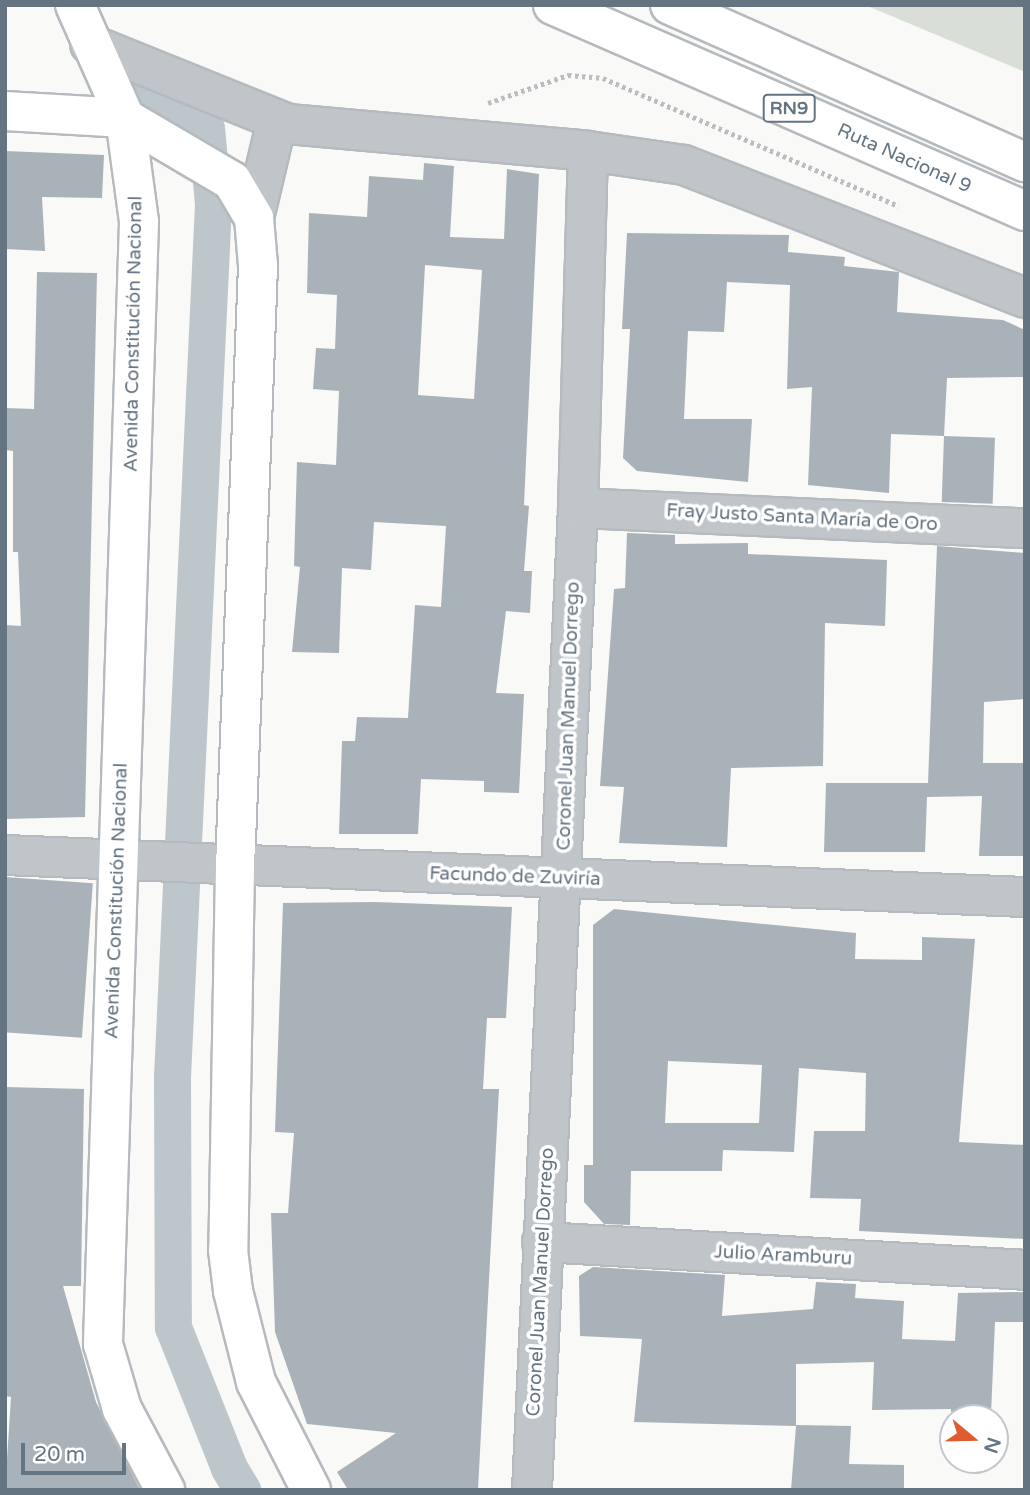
<!DOCTYPE html>
<meta charset="utf-8">
<style>
body{margin:0}
#map{position:relative;width:1030px;height:1495px;overflow:hidden;background:#f9f9f7;font-family:"Varela Round",sans-serif}
div>[style]{position:absolute}
.green>*{inset:0;background:#d9ded6}
.canal>*{height:37px;margin:-18.5px;padding:0 18.5px;transform-origin:18.5px;border-radius:18.5px;background:#bcc6cb}
.building>*{inset:0;background:#a9b2b8;transform-origin:0 0}
.path>*{height:4.5px;margin-top:-2.25px;transform-origin:0;background:repeating-linear-gradient(90deg,#bbbec1 0 3.5px,transparent 0 7px)}
.roads{filter:drop-shadow(2px 0 #b5babf) drop-shadow(-2px 0 #b5babf) drop-shadow(0 2px #b5babf) drop-shadow(0 -2px #b5babf)}
.minor>*{height:38px;margin:-19px;padding:0 19px;transform-origin:19px;border-radius:19px;background:#c0c5c9}
.tertiary>*{height:38px;margin:-19px;padding:0 19px;transform-origin:19px;border-radius:19px;background:#c0c5c9}
.secondary>*{height:38px;margin:-19px;padding:0 19px;transform-origin:19px;border-radius:19px;background:#fff}
.primary>*{height:38px;margin:-19px;padding:0 19px;transform-origin:19px;border-radius:19px;background:#fff}
span{translate:-50% -50%;white-space:nowrap;text-align:center;line-height:1.15;-webkit-text-stroke:7px #fff;paint-order:stroke}
.shield-label span{padding:2px 5px;background:#fff;border:2px solid;border-radius:5px;-webkit-text-stroke-width:0}
.shield-label{font-size:18px;color:#657481;font-weight:700}
.street-label{font-size:19px;color:#657481}
.frame{position:absolute;inset:0;border:7px solid #657481;pointer-events:none}
.north{position:absolute;left:939px;top:1404px;width:70px;height:70px;box-sizing:border-box;background:#fff;border:2px solid #c1c7cd;border-radius:50%;rotate:109deg;font-size:19px;font-weight:700;line-height:28px;text-align:center;color:#657481}
.north::after{content:'';display:block;margin:auto;width:24px;height:32px;background:#e05c30;clip-path:polygon(50% 0,100% 100%,50% 72%,0 100%)}
.scale{position:absolute;left:21px;top:1443px;width:105px;height:32px;box-sizing:border-box;border:4px solid #657481;border-top:0;padding-left:9px;font-size:21px;line-height:24px;white-space:nowrap;color:#657481;-webkit-text-stroke:5px #fff;paint-order:stroke}
</style>
<div id="map">
<div class="green">
<div style="clip-path:polygon(865px 5px,1025px 5px,1025px 72px)"></div>
</div>
<div class="canal">
<div style="left:115px;top:62px;width:112px;rotate:36deg"></div>
<div style="left:206px;top:128px;width:76px;rotate:84.7deg"></div>
<div style="left:213px;top:204px;width:874px;rotate:92.69deg"></div>
<div style="left:172px;top:1077px;width:250px;rotate:89.8deg"></div>
<div style="left:173px;top:1327px;width:152px;rotate:68.3deg"></div>
<div style="left:229px;top:1468px;width:26px;rotate:59deg"></div>
</div>
<div class="building">
<div style="clip-path:polygon(5px 151px,104px 155px,102px 198px,42px 197px,45px 251px,5px 249px)"></div>
<div style="clip-path:polygon(evenodd,424px 163px,454px 166px,450px 237px,504px 239px,507px 169px,539px 174px,524px 505px,529px 506px,524px 571px,532px 571px,530px 613px,506px 611px,496px 693px,524px 694px,519px 793px,484px 792px,484px 781px,421px 779px,418px 834px,339px 834px,342px 741px,355px 741px,357px 717px,408px 718px,415px 605px,441px 607px,446px 526px,374px 522px,371px 570px,342px 568px,339px 653px,292px 652px,300px 567px,294px 566px,297px 462px,336px 465px,339px 391px,313px 389px,316px 348px,335px 349px,337px 295px,307px 293px,309px 213px,367px 217px,369px 176px,423px 180px,424px 163px,425px 265px,482px 270px,474px 399px,418px 395px,425px 265px)"></div>
<div style="clip-path:polygon(627px 233px,789px 235px,788px 252px,845px 257px,844px 266px,899px 272px,897px 312px,1003px 320px,1025px 330px,1025px 377px,947px 378px,944px 436px,891px 434px,889px 493px,808px 485px,812px 387px,787px 389px,790px 285px,727px 282px,724px 332px,688px 331px,684px 419px,752px 419px,748px 482px,637px 471px,623px 458px,630px 329px,622px 329px)"></div>
<div style="clip-path:polygon(37px 272px,97px 273px,85px 817px,5px 819px,5px 625px,21px 626px,18px 552px,13px 552px,13px 451px,5px 450px,5px 408px,34px 409px)"></div>
<div style="left:944px;top:436px;width:51px;height:66px;rotate:2deg"></div>
<div style="clip-path:polygon(627px 533px,675px 535px,675px 544px,748px 543px,748px 554px,887px 560px,885px 626px,825px 623px,823px 766px,731px 768px,727px 847px,619px 843px,624px 787px,600px 786px,614px 589px,625px 588px)"></div>
<div style="clip-path:polygon(937px 546px,1025px 553px,1025px 699px,984px 702px,983px 763px,1025px 763px,1024px 856px,979px 856px,982px 796px,927px 797px,925px 852px,824px 852px,826px 783px,928px 783px)"></div>
<div style="left:5px;top:877px;width:88px;height:155px;rotate:4deg"></div>
<div style="clip-path:polygon(375px 902px,512px 907px,506px 1018px,487px 1018px,483px 1089px,499px 1089px,478px 1490px,348px 1490px,337px 1472px,396px 1433px,307px 1424px,275px 1332px,271px 1213px,288px 1213px,294px 1133px,275px 1132px,283px 903px)"></div>
<div style="clip-path:polygon(evenodd,614px 909px,856px 933px,855px 959px,922px 960px,922px 937px,975px 939px,959px 1142px,1025px 1145px,1025px 1239px,859px 1231px,861px 1199px,810px 1198px,814px 1131px,865px 1131px,866px 1073px,799px 1068px,794px 1152px,723px 1150px,722px 1171px,631px 1171px,630px 1225px,604px 1224px,584px 1202px,584px 1165px,593px 1165px,593px 925px,614px 909px,668px 1061px,762px 1065px,759px 1123px,665px 1123px,668px 1061px)"></div>
<div style="clip-path:polygon(5px 1087px,84px 1089px,81px 1286px,63px 1286px,96px 1402px,140px 1490px,5px 1490px,11px 1397px,5px 1396px)"></div>
<div style="clip-path:polygon(593px 1267px,725px 1275px,722px 1316px,813px 1309px,816px 1282px,856px 1284px,855px 1298px,904px 1301px,902px 1339px,955px 1341px,958px 1293px,1025px 1292px,1025px 1322px,995px 1322px,991px 1414px,951px 1412px,951px 1409px,872px 1410px,874px 1362px,796px 1364px,796px 1425px,851px 1426px,849px 1464px,904px 1465px,904px 1490px,791px 1490px,796px 1426px,634px 1422px,642px 1339px,580px 1336px,579px 1276px)"></div>
</div>
<div class="path">
<div style="left:488px;top:103px;width:85px;rotate:-19.3deg"></div>
<div style="left:568px;top:75px;width:35px;rotate:5deg"></div>
<div style="left:603px;top:78px;width:322px;rotate:23.4deg"></div>
</div>
<div class="roads">
<div class="minor">
<div style="left:90px;top:44px;width:214px;rotate:22deg"></div>
<div style="left:288px;top:124px;width:301px;rotate:5.1deg"></div>
<div style="left:588px;top:151px;width:97px;rotate:8.3deg"></div>
<div style="left:684px;top:165px;width:366px;rotate:21.3deg"></div>
<div style="left:254px;top:218px;width:100px;rotate:-76.7deg"></div>
<div style="left:578px;top:508px;width:447px;rotate:2.6deg"></div>
<div style="left:542px;top:1242px;width:484px;rotate:3.3deg"></div>
<div style="left:532px;top:1490px;width:983px;rotate:-87.32deg"></div>
<div style="left:578px;top:508px;width:357px;rotate:-88.4deg"></div>
</div>
<div class="tertiary">
<div style="left:5px;top:855px;width:1021px;rotate:2.36deg"></div>
</div>
<div class="secondary">
<div style="left:75px;top:5px;width:124px;rotate:66.1deg"></div>
<div style="left:125px;top:118px;width:105px;rotate:82.3deg"></div>
<div style="left:139px;top:222px;width:1123px;rotate:91.84deg"></div>
<div style="left:103px;top:1344px;width:68px;rotate:73.7deg"></div>
<div style="left:122px;top:1409px;width:92px;rotate:62deg"></div>
<div style="left:5px;top:111px;width:120px;rotate:3.3deg"></div>
<div style="left:125px;top:118px;width:124px;rotate:30.5deg"></div>
<div style="left:232px;top:181px;width:43px;rotate:59.3deg"></div>
<div style="left:254px;top:218px;width:48px;rotate:85.2deg"></div>
<div style="left:258px;top:266px;width:601px;rotate:92.19deg"></div>
<div style="left:235px;top:867px;width:383px;rotate:91deg"></div>
<div style="left:228px;top:1250px;width:41px;rotate:83deg"></div>
<div style="left:233px;top:1291px;width:94px;rotate:75.8deg"></div>
<div style="left:256px;top:1382px;width:121px;rotate:63deg"></div>
</div>
<div class="primary">
<div style="left:553px;top:5px;width:515px;rotate:23.58deg"></div>
<div style="left:670px;top:5px;width:388px;rotate:23.9deg"></div>
</div>
</div>
<div class="shield-label">
<span style="left:789px;top:108px">RN9</span>
</div>
<div class="street-label">
<span style="left:904px;top:159px;rotate:24deg">Ruta Nacional 9</span>
<span style="left:134px;top:334px;rotate:-89deg">Avenida Constitución Nacional</span>
<span style="left:802px;top:518px;rotate:3deg">Fray Justo Santa María de Oro</span>
<span style="left:569px;top:716px;rotate:-88deg">Coronel Juan Manuel Dorrego</span>
<span style="left:515px;top:877px;rotate:2deg">Facundo de Zuviría</span>
<span style="left:117px;top:901px;rotate:-88deg">Avenida Constitución Nacional</span>
<span style="left:783px;top:1256px;rotate:3deg">Julio Aramburu</span>
<span style="left:541px;top:1282px;rotate:-87deg">Coronel Juan Manuel Dorrego</span>
</div>
<div class="frame"></div>
<div class="north">N</div>
<div class="scale">20 m</div>
</div>
